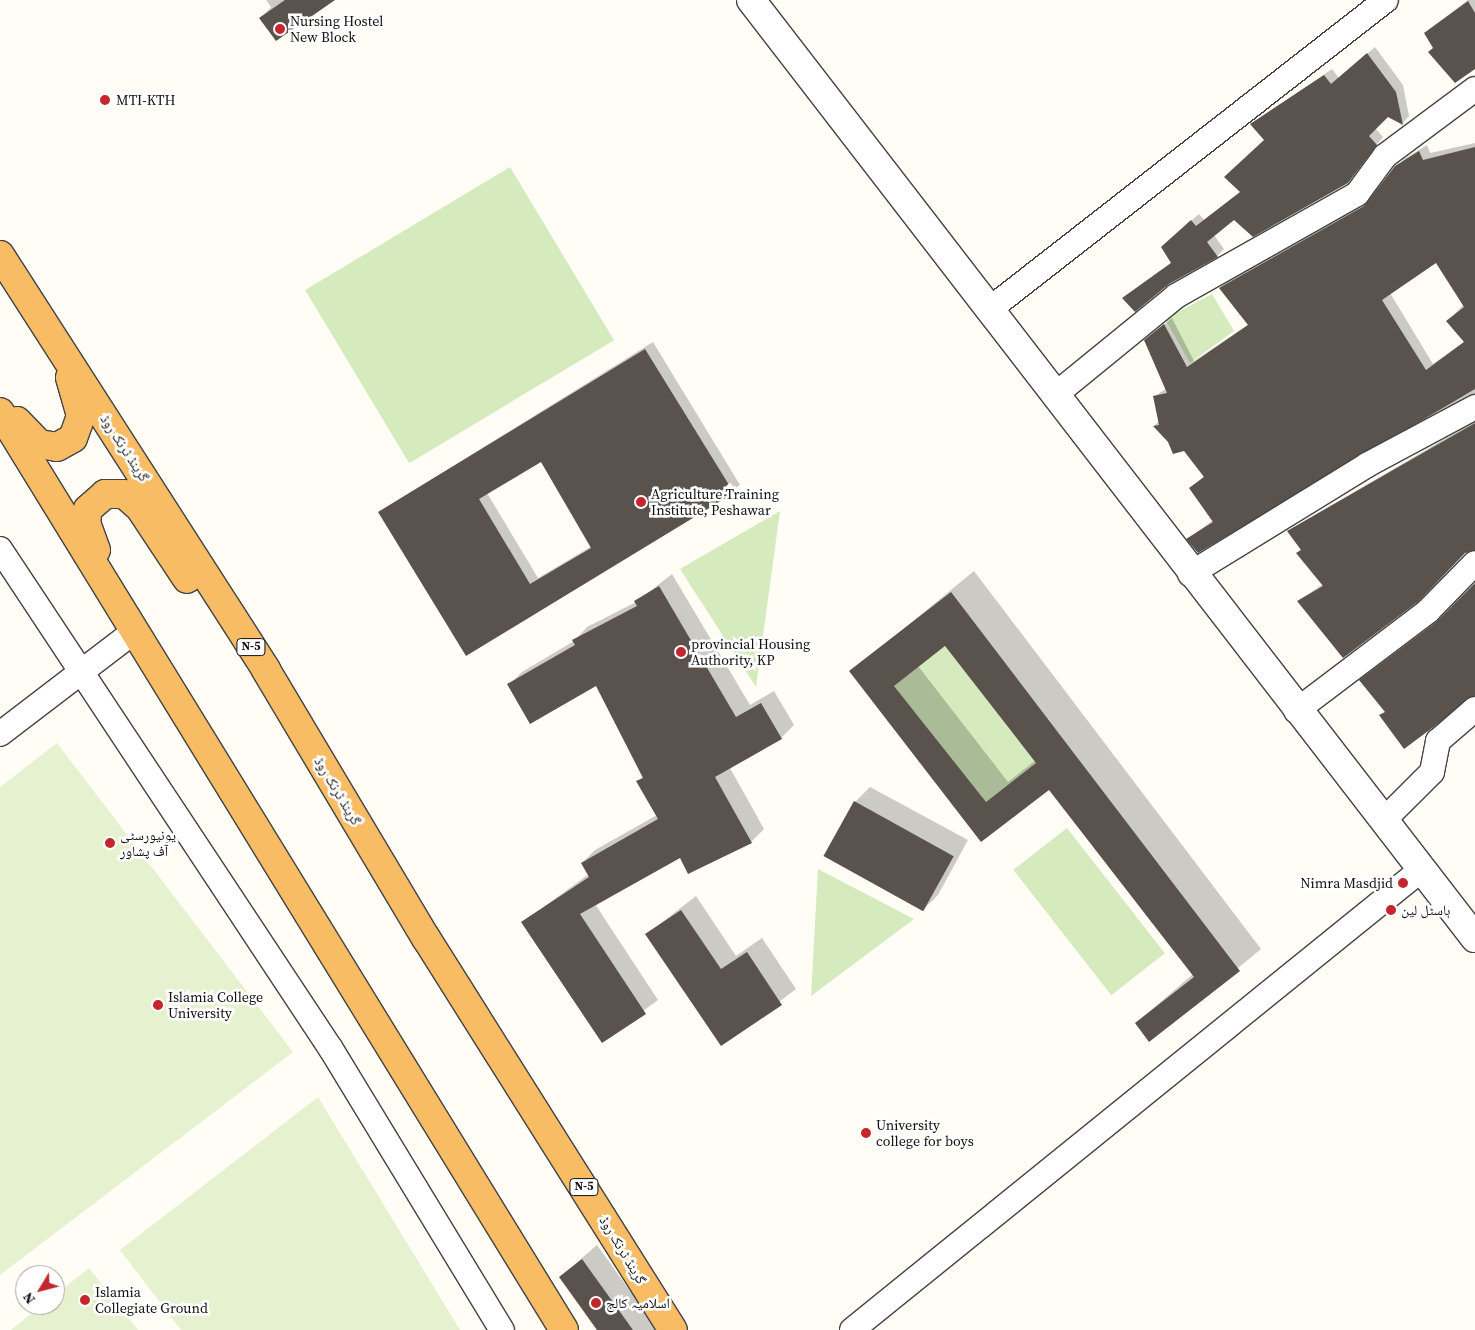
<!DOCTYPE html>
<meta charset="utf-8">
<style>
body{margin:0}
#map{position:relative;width:1475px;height:1330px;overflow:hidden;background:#fffdf5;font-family:"Source Serif 4","Noto Naskh Arabic",serif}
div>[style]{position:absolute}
.green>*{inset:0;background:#d5ebbd;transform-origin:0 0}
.pitch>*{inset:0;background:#e6f2cf}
.shadow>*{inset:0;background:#0003}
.building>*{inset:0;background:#5a524d;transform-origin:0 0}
.roads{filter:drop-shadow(1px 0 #444) drop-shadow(-1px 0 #444) drop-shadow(0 1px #444) drop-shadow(0 -1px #444)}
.minor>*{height:24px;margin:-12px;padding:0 12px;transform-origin:12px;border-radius:12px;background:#fff}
.tertiary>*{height:28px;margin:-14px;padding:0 14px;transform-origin:14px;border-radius:14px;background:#fff}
.trunk>*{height:28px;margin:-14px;padding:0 14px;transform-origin:14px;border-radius:14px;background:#f7bc64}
.dots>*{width:14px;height:14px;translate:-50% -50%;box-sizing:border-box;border:2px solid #fff;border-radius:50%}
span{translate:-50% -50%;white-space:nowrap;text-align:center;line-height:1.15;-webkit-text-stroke:5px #fff;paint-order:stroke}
.shield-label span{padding:1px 4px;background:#fff;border:1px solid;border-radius:4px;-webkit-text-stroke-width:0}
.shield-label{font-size:12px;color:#111;font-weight:700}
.poi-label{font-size:14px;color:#111}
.left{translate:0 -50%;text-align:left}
.right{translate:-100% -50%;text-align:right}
.street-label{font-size:14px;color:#111}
.north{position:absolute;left:15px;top:1265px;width:50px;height:50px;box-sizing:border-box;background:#fff;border:1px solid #a0a0a0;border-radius:50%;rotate:233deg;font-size:14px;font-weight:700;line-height:20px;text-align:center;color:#111}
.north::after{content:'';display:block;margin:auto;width:18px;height:22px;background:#c4262e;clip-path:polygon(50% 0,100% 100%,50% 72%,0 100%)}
</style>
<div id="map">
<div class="green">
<div style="left:510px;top:167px;width:202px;height:239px;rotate:59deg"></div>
<div style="clip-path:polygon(1212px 294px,1234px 331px,1190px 363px,1165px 319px)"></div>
<div style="clip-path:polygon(780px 511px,756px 687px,680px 569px)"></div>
<div style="left:945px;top:646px;width:148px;height:65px;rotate:52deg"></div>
<div style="left:1067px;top:828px;width:159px;height:68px;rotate:52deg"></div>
<div style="clip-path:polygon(818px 869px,914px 919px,811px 996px)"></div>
</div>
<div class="pitch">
<div style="clip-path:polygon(57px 743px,293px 1052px,0 1275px,0 787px)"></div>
<div style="clip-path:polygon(318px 1097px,460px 1330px,181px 1330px,120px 1250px)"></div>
<div style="clip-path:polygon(89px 1268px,138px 1330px,11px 1330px,42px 1305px,55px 1305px,55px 1295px)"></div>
</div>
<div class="shadow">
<div style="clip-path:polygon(266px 0,333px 0,261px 18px,271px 7px)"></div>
<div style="clip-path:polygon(1468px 0,1475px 0,1475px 68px,1434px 47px,1425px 33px)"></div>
<div style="clip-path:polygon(1375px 47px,1403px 85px,1409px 116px,1403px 123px,1388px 115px,1375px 128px,1383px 137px,1347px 182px,1234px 219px,1214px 235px,1224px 249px,1217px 256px,1168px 283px,1124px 298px,1172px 262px,1169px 240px,1199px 214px,1204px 220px,1241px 192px,1265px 140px,1251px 124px,1332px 69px,1339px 78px)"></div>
<div style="clip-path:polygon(evenodd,1475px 143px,1475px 394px,1188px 539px,1213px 520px,1191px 488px,1204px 476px,1184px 449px,1154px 426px,1159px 421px,1155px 396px,1167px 388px,1146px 340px,1172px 318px,1194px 361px,1249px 324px,1220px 288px,1227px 281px,1369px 201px,1404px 159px,1427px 145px,1430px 153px,1475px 143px,1436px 262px,1464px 304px,1448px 321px,1465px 341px,1433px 364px,1390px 293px,1436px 262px)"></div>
<div style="clip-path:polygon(evenodd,653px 342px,740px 485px,466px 654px,379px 512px,653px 342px,542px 461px,592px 546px,538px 578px,487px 493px,542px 461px)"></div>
<div style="clip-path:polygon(1475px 421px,1475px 550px,1298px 601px,1323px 584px,1297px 553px,1302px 549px,1288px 531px)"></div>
<div style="clip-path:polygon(evenodd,974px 571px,1261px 949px,1150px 1041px,1136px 1023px,1193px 974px,1049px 788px,981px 840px,851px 672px,974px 571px,945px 644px,1036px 760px,1008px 782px,918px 666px,945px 644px)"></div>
<div style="clip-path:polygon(672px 574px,750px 705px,774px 691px,794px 725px,781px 738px,730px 768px,764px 829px,751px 842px,689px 872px,680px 856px,595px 904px,658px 1000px,602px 1041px,523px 922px,589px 874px,582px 863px,595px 850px,657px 815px,638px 782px,644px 776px,597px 685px,509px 685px,522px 672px,574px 641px,587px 627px,636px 602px)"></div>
<div style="clip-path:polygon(870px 787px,968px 840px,938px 895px,923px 910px,826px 856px,855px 802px)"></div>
<div style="clip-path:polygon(696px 896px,736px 956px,762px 938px,796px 989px,721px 1045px,647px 934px)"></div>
<div style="clip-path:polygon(597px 1245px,658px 1330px,599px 1330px,560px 1277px)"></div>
</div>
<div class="building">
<div style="clip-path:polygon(285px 0,335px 0,276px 41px,259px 18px)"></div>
<div style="clip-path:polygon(1468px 1px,1475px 13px,1475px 69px,1455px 83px,1428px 52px,1433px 48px,1424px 33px)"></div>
<div style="clip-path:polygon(1367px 53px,1396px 92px,1403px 125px,1388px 117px,1369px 136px,1377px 145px,1348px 183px,1253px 237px,1234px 220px,1207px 242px,1218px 257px,1169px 284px,1135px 312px,1122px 298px,1171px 263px,1161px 247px,1191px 220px,1196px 226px,1240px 192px,1224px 177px,1264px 140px,1250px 124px,1324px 75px,1331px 84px)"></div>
<div style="clip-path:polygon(evenodd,1475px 147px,1475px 389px,1198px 553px,1186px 539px,1213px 522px,1189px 488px,1204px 477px,1184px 451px,1173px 454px,1168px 442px,1153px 426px,1159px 425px,1153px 396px,1167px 393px,1144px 340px,1164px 324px,1187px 367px,1248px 325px,1219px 288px,1364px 206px,1395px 166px,1419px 151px,1423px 160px,1475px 147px,1436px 263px,1464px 307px,1446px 321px,1464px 342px,1426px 370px,1382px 300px,1436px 263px)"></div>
<div style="clip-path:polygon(evenodd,645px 349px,734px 493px,466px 656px,378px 512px,645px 349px,541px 462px,591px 548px,530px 584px,479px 499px,541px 462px)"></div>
<div style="clip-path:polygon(1475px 423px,1475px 550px,1465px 553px,1419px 601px,1343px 658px,1297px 601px,1323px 586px,1296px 553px,1301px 550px,1287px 531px)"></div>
<div style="clip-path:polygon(1475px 583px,1475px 696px,1404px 749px,1379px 715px,1385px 712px,1359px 680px,1436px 622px)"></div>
<div style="clip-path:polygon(659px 586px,736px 717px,761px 703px,782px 739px,715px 777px,752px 843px,688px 874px,680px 858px,580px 914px,646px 1014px,602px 1043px,521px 922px,589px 877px,581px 863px,658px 819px,636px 781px,643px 778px,596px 686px,530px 724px,507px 684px,575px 645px,572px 640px,637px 606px,634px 601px)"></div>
<div style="clip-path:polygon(evenodd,951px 592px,1240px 971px,1149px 1042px,1135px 1023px,1194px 977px,1049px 790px,981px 842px,849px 671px,951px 592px,945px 646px,1036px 763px,986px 802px,894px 686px,945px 646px)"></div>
<div style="left:854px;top:801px;width:114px;height:63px;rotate:29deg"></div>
<div style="clip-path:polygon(681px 910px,721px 969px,747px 952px,782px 1005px,721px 1046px,645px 934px)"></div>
<div style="clip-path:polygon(582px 1259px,633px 1330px,597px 1330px,559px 1277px)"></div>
</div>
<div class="roads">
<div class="minor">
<div style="left:990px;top:309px;width:502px;rotate:-37.97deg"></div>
<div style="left:1056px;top:394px;width:155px;rotate:-39.2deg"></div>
<div style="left:1176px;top:296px;width:208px;rotate:-29.4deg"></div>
<div style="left:1357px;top:194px;width:47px;rotate:-53.6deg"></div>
<div style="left:1385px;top:156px;width:112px;rotate:-36.7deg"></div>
<div style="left:0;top:549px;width:600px;rotate:56.5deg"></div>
<div style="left:331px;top:1049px;width:329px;rotate:58.7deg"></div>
<div style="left:1190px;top:574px;width:208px;rotate:-31.6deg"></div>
<div style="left:1367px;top:465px;width:123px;rotate:-28.2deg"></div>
<div style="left:1296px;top:711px;width:166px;rotate:-37.1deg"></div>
<div style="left:1428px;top:611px;width:67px;rotate:-45.6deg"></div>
<div style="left:0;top:734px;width:171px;rotate:-37.4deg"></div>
<div style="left:1383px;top:821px;width:69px;rotate:-45deg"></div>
<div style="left:1432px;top:772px;width:32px;rotate:-79deg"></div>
<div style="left:1438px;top:741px;width:49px;rotate:-40.9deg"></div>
<div style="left:852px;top:1330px;width:733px;rotate:-38.96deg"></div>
</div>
<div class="tertiary">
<div style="left:751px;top:0;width:1185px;rotate:52.34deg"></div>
</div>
<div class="trunk">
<div style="left:0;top:255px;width:493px;rotate:57.3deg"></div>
<div style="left:266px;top:670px;width:312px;rotate:59.2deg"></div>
<div style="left:426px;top:938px;width:463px;rotate:57.8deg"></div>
<div style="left:0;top:412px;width:1077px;rotate:58.43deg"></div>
<div style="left:17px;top:421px;width:32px;rotate:46deg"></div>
<div style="left:39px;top:444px;width:18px;rotate:9deg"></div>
<div style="left:57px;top:447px;width:18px;rotate:-29deg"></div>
<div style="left:73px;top:438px;width:23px;rotate:-70deg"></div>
<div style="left:81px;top:416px;width:40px;rotate:-106deg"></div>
<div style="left:96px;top:550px;width:29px;rotate:-110deg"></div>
<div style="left:86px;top:523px;width:14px;rotate:-82deg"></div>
<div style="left:88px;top:509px;width:23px;rotate:-41deg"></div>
<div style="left:105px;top:494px;width:19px"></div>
<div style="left:124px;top:494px;width:21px;rotate:41deg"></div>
<div style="left:140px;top:508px;width:85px;rotate:56.5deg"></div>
</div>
</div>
<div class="dots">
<div style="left:280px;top:29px;background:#c4262e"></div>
<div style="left:105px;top:100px;background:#c4262e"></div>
<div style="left:641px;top:502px;background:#c4262e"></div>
<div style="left:681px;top:652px;background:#c4262e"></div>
<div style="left:110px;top:843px;background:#c4262e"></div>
<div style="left:1403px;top:883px;background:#c4262e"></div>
<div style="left:1391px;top:910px;background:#c4262e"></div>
<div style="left:158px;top:1005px;background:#c4262e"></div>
<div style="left:866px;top:1133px;background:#c4262e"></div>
<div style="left:85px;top:1300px;background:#c4262e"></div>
<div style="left:596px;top:1303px;background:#c4262e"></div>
</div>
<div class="shield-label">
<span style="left:251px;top:647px">N-5</span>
<span style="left:584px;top:1187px">N-5</span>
</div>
<div class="poi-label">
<span class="left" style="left:290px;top:29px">Nursing Hostel<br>New Block</span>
<span class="left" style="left:116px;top:100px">MTI-KTH</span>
<span class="left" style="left:651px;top:502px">Agriculture Training<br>Institute, Peshawar</span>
<span class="left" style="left:691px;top:652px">provincial Housing<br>Authority, KP</span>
<span class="left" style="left:120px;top:843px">یونیورسٹی<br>آف پشاور</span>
<span class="right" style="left:1393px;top:883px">Nimra Masdjid</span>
<span class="left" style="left:1401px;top:910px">ہاسٹل لین</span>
<span class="left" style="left:168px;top:1005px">Islamia College<br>University</span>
<span class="left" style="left:876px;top:1133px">University<br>college for boys</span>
<span class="left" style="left:95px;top:1300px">Islamia<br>Collegiate Ground</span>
<span class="left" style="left:606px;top:1303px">اسلامیہ کالج</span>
</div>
<div class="street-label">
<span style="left:125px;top:448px;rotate:57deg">گرینڈ ٹرنک روڈ</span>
<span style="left:338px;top:791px;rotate:59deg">گرینڈ ٹرنک روڈ</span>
<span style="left:623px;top:1250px;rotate:59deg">گرینڈ ٹرنک روڈ</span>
</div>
<div class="north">N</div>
</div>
